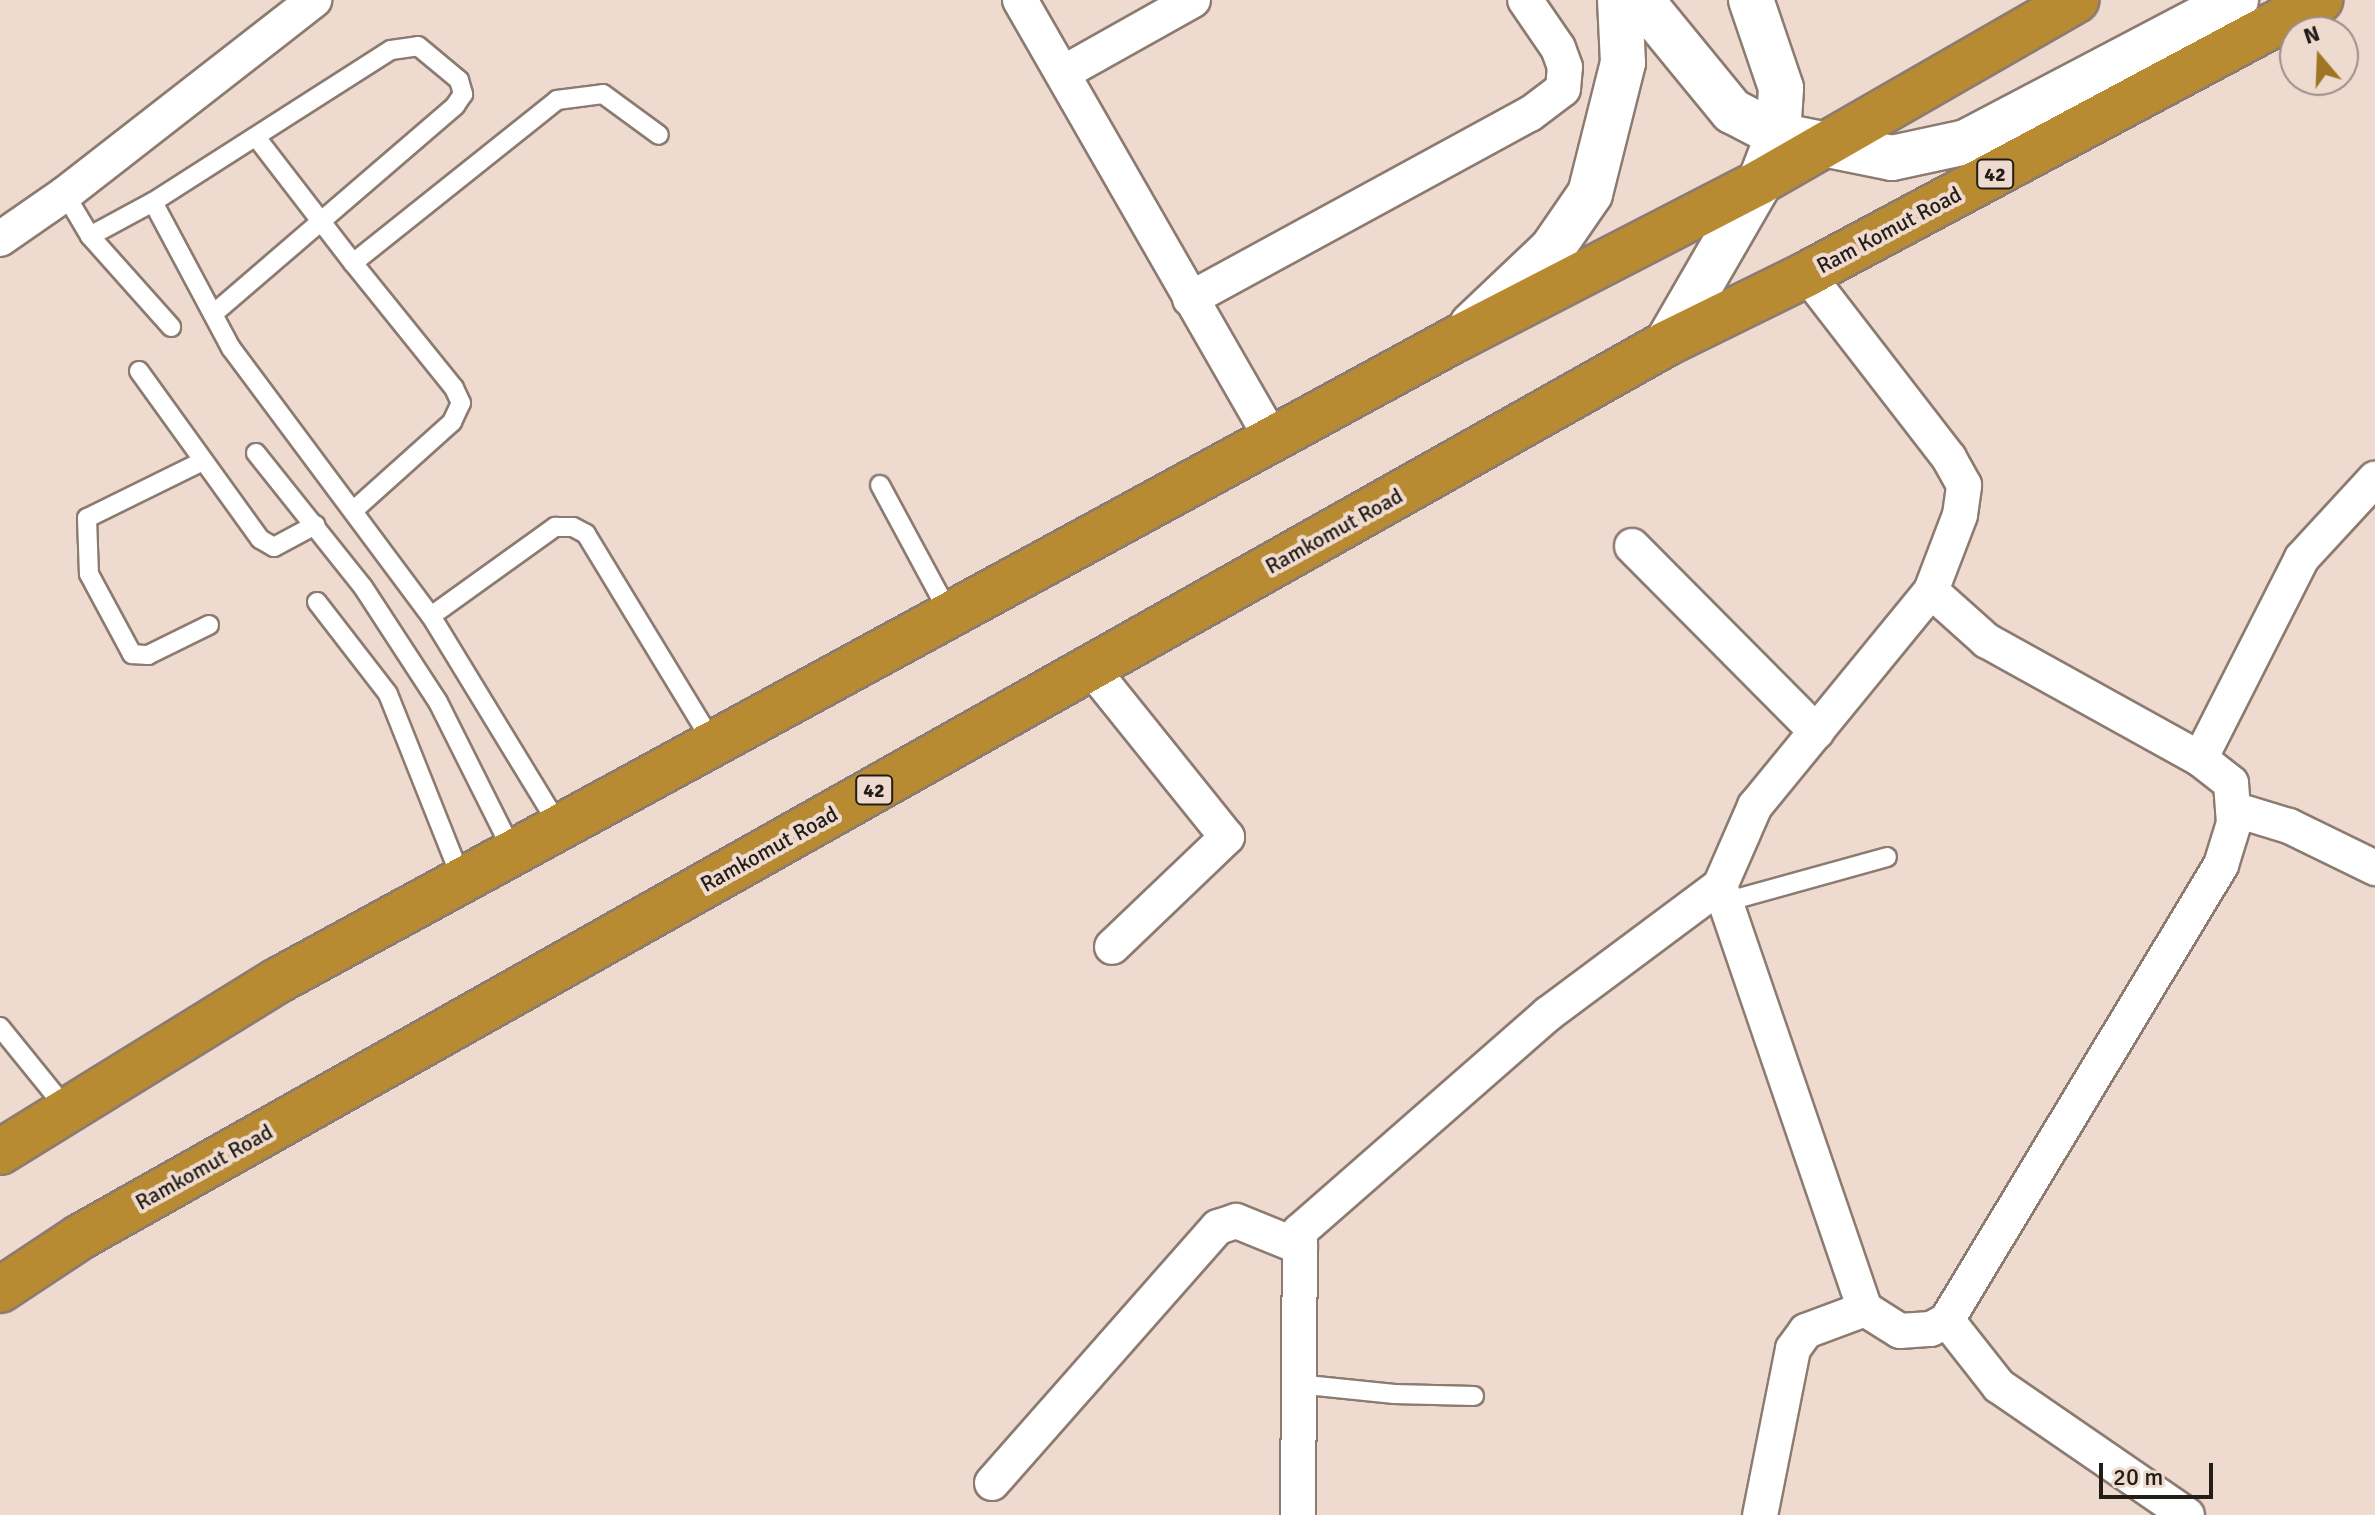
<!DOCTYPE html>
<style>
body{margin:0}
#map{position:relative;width:2375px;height:1515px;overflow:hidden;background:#eedace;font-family:Signika,sans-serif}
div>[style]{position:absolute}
.roads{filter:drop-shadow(2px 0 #8c7b70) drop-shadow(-2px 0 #8c7b70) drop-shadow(0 2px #8c7b70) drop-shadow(0 -2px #8c7b70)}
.lane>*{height:18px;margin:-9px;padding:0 9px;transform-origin:9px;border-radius:9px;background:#fff}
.street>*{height:34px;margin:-17px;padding:0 17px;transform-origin:17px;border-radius:17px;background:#fff}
.secondary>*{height:44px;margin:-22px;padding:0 22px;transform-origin:22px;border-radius:22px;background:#fff}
.highway>*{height:44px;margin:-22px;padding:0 22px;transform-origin:22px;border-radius:22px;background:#b88a31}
span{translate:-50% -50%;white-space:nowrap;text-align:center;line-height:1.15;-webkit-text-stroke:8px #eedace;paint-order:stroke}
.shield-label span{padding:2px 6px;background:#eedace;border:2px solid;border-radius:6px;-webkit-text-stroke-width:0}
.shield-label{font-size:20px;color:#231d18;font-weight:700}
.street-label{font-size:22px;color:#231d18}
.north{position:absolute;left:2279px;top:16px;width:80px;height:80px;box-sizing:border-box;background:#eedace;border:2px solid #9d8e85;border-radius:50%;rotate:341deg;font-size:22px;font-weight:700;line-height:32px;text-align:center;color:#231d18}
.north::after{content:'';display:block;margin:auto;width:28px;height:36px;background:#9e7623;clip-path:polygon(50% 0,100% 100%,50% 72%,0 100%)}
.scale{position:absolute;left:2099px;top:1463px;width:114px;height:36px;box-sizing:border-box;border:4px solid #231d18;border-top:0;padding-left:10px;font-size:24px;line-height:28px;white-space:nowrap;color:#231d18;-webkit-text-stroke:6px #eedace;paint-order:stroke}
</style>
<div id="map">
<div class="roads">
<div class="lane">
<div style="left:256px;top:137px;width:159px;rotate:52.4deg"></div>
<div style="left:65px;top:194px;width:49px;rotate:59.2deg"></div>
<div style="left:90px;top:236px;width:122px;rotate:48.3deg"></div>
<div style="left:153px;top:202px;width:166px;rotate:61.9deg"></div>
<div style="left:231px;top:348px;width:334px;rotate:53.3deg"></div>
<div style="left:431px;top:616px;width:247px;rotate:58.6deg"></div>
<div style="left:90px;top:236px;width:72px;rotate:-28.4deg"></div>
<div style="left:153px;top:202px;width:282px;rotate:-32.6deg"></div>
<div style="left:391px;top:50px;width:27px;rotate:-8deg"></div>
<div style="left:418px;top:46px;width:53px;rotate:39.7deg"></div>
<div style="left:459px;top:80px;width:15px;rotate:74deg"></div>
<div style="left:463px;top:94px;width:14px;rotate:124deg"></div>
<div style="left:455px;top:106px;width:319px;rotate:139.3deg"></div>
<div style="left:139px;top:371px;width:207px;rotate:54.2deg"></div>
<div style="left:260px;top:539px;width:16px;rotate:30deg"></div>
<div style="left:274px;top:547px;width:47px;rotate:-28.2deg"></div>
<div style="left:256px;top:453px;width:171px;rotate:51.4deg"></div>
<div style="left:363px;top:587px;width:137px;rotate:56.9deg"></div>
<div style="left:438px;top:702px;width:168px;rotate:63.4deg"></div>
<div style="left:203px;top:461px;width:129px;rotate:153.8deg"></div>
<div style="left:87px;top:518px;width:56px;rotate:88deg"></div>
<div style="left:89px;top:574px;width:91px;rotate:61.7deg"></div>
<div style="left:132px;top:654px;width:16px;rotate:4deg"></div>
<div style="left:148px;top:655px;width:68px;rotate:-26.2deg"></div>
<div style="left:880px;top:485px;width:145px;rotate:61.7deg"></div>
<div style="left:354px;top:510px;width:132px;rotate:-41.9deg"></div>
<div style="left:452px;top:422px;width:21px;rotate:-65deg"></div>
<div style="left:461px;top:403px;width:17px;rotate:-115deg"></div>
<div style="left:454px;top:388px;width:161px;rotate:-128.9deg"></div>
<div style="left:353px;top:263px;width:261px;rotate:-38.6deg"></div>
<div style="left:557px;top:100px;width:46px;rotate:-7.4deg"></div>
<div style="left:603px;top:94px;width:69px;rotate:36.2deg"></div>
<div style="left:317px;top:602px;width:116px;rotate:52.3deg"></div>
<div style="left:388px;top:694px;width:200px;rotate:68.3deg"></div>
<div style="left:431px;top:616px;width:153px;rotate:-35.7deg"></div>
<div style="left:555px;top:527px;width:18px"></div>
<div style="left:573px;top:527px;width:15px;rotate:28deg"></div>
<div style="left:586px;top:534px;width:245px;rotate:58.7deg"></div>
<div style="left:1725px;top:902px;width:168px;rotate:-15.5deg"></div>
<div style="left:0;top:1027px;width:108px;rotate:51deg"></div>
<div style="left:1297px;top:1384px;width:98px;rotate:5.9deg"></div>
<div style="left:1394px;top:1394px;width:80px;rotate:1.4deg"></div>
</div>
<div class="street">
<div style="left:1020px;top:0;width:506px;rotate:60.14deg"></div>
<div style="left:1063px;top:73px;width:149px;rotate:-29.3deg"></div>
<div style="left:0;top:239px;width:79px;rotate:-34.7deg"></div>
<div style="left:65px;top:194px;width:316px;rotate:-37.9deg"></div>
<div style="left:1190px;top:299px;width:387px;rotate:-28.6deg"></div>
<div style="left:1530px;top:114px;width:41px;rotate:-37.1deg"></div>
<div style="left:1563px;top:89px;width:22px;rotate:-85deg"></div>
<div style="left:1565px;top:67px;width:20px;rotate:-110deg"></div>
<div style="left:1558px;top:48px;width:58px;rotate:-124.5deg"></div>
<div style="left:1632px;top:546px;width:262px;rotate:45.2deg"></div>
<div style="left:1091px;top:668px;width:217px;rotate:51.2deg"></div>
<div style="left:1227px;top:837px;width:159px;rotate:136.3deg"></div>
<div style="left:2200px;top:759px;width:225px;rotate:-63.1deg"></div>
<div style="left:2302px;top:558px;width:108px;rotate:-47.3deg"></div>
<div style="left:2233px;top:809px;width:59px;rotate:16.9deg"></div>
<div style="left:2289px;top:826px;width:96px;rotate:26deg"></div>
<div style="left:1720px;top:886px;width:447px;rotate:71.1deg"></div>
<div style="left:1865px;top:1309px;width:63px;rotate:159.6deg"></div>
<div style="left:1806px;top:1331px;width:22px;rotate:126deg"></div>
<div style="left:1793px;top:1349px;width:169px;rotate:101.2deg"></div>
<div style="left:1865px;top:1309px;width:41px;rotate:32.2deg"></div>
<div style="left:1900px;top:1331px;width:31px;rotate:-4deg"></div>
<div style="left:1931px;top:1329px;width:18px;rotate:-29deg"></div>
<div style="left:1947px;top:1320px;width:531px;rotate:-58.94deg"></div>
<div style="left:2221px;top:865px;width:44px;rotate:-72.8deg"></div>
<div style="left:2234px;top:823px;width:40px;rotate:-94.3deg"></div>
<div style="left:2231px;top:783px;width:39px;rotate:-142deg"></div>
<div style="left:2200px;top:759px;width:244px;rotate:-151deg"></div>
<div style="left:1987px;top:641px;width:75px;rotate:-138.2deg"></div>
<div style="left:1947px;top:1320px;width:84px;rotate:51.8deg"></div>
<div style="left:1999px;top:1386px;width:228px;rotate:34.5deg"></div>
<div style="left:992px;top:1483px;width:341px;rotate:-48.6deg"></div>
<div style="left:1218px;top:1227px;width:19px;rotate:-18deg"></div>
<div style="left:1236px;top:1221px;width:69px;rotate:22.1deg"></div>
<div style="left:1298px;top:1515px;width:284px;rotate:-89.6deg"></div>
<div style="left:1300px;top:1231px;width:330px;rotate:-41.2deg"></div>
<div style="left:1548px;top:1014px;width:214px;rotate:-36.7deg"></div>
<div style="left:1720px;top:886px;width:87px;rotate:-66.4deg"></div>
<div style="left:1755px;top:806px;width:278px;rotate:-50.7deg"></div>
<div style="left:1931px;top:591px;width:81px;rotate:-69.1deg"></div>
<div style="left:1960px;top:515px;width:30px;rotate:-82deg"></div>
<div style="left:1964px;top:485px;width:31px;rotate:-119deg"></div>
<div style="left:1949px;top:458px;width:232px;rotate:-127.7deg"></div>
</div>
<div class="secondary">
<div style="left:1641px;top:0;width:144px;rotate:50.7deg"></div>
<div style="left:1732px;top:111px;width:52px;rotate:27.6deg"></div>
<div style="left:1778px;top:135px;width:116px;rotate:11.4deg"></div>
<div style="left:1892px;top:158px;width:76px;rotate:-12.2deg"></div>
<div style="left:1966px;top:142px;width:305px;rotate:-27.7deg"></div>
<div style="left:1472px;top:325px;width:110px;rotate:-43.5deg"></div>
<div style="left:1552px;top:249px;width:67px;rotate:-55.4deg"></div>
<div style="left:1590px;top:194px;width:135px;rotate:-75.9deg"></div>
<div style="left:1623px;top:63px;width:63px;rotate:-92.7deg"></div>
<div style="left:1667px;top:343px;width:186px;rotate:-60deg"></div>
<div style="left:1760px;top:182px;width:50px;rotate:-69deg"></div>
<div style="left:1778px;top:135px;width:47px;rotate:-86.3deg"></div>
<div style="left:1781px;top:88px;width:93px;rotate:-108.8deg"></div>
</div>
<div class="highway">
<div style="left:0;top:1152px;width:326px;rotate:-31.7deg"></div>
<div style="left:277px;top:981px;width:1345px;rotate:-28.57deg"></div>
<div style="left:1458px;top:338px;width:340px;rotate:-27.3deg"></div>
<div style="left:1760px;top:182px;width:365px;rotate:-29.9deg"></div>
<div style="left:0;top:1290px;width:96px;rotate:-33.5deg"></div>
<div style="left:80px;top:1237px;width:1821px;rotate:-29.39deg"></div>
<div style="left:1667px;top:343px;width:156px;rotate:-26.2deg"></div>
<div style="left:1807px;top:274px;width:582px;rotate:-28.11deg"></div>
</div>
</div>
<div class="shield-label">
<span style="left:1995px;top:174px">42</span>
<span style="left:874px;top:790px">42</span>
</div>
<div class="street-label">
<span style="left:1889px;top:230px;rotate:-28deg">Ram Komut Road</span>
<span style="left:1334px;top:531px;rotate:-29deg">Ramkomut Road</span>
<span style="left:769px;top:849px;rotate:-29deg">Ramkomut Road</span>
<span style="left:204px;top:1167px;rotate:-29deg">Ramkomut Road</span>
</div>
<div class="north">N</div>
<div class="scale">20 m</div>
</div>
